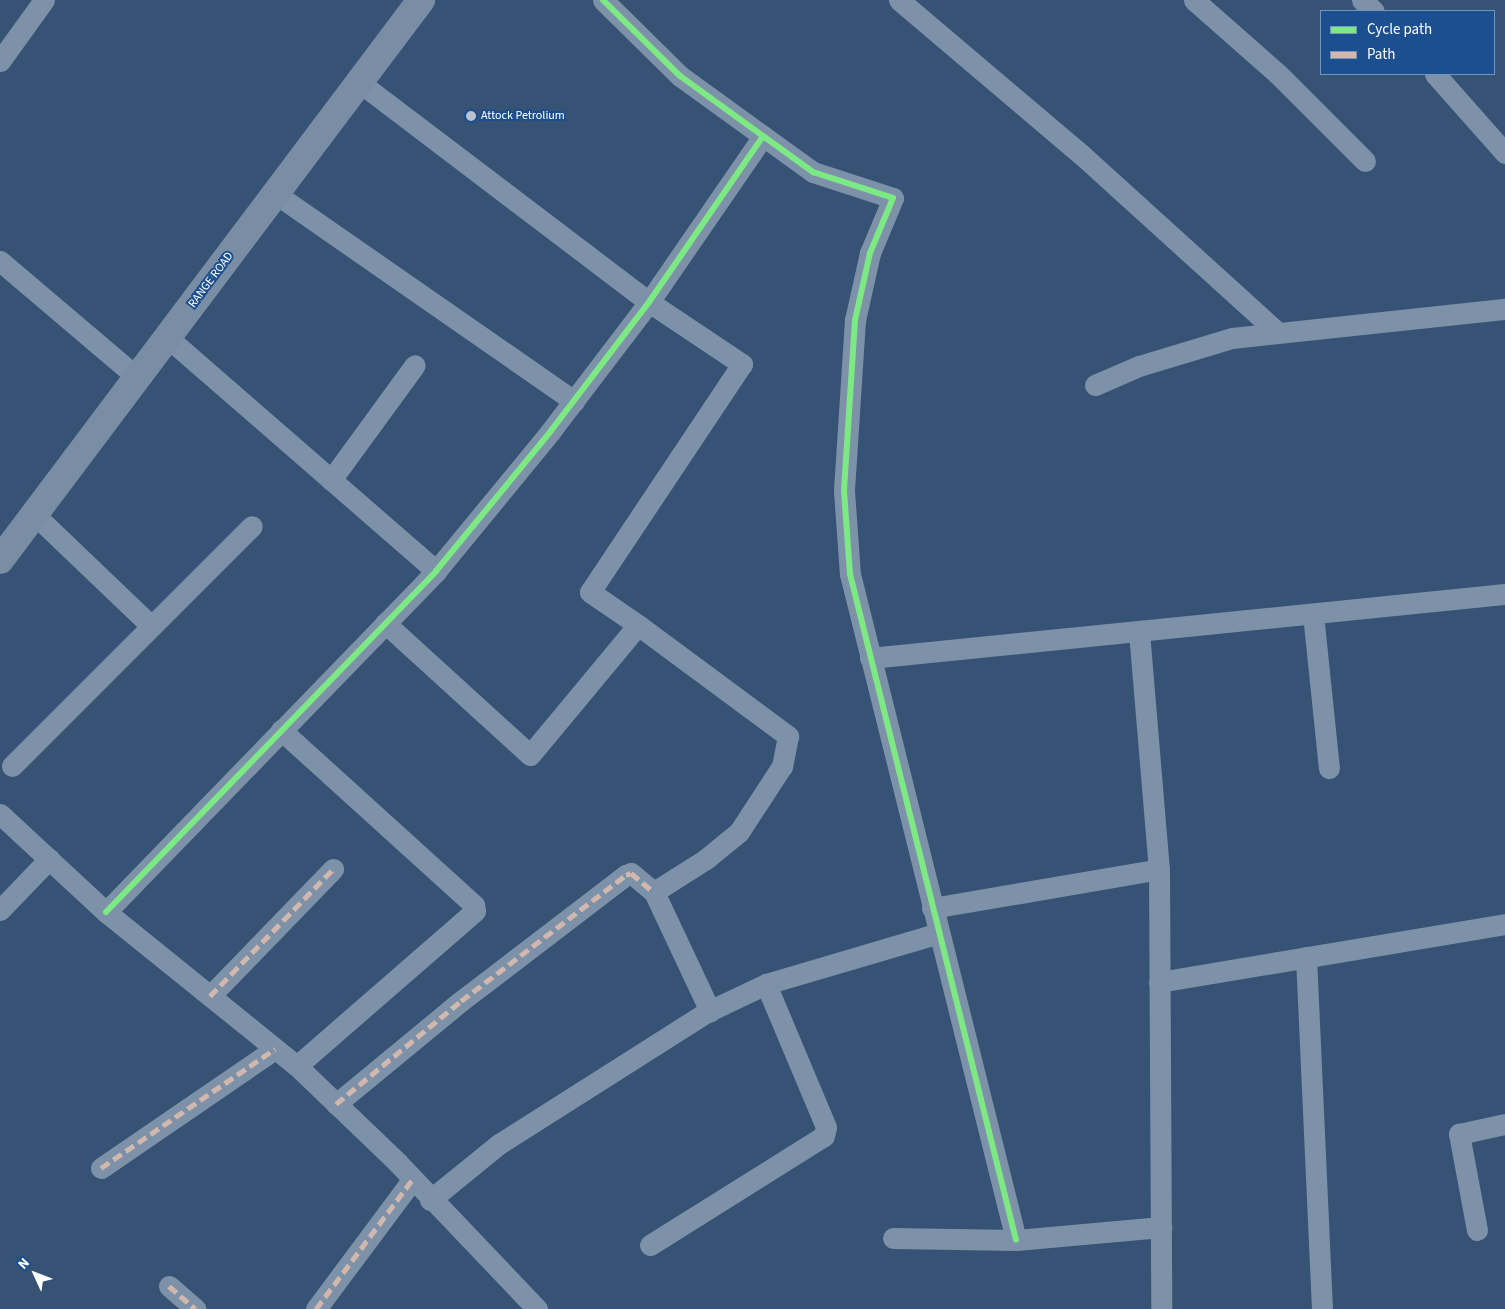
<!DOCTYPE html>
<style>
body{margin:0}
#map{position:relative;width:1505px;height:1309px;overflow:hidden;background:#365274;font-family:"Source Sans 3",sans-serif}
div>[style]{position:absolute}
.minor>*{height:21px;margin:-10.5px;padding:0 10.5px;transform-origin:10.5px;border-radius:10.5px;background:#7d92a8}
.secondary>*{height:28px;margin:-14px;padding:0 14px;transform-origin:14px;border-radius:14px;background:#798da4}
.quiet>*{height:5px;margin-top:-2.5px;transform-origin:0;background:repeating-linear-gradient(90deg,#d1b7ad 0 10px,transparent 0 15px)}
.cycleway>*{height:6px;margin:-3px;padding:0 3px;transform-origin:3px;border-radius:3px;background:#7ce984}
.dots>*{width:14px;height:14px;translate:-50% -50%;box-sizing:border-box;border:2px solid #1b4f8f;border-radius:50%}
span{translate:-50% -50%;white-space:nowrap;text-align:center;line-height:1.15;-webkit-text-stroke:4px #1b4f8f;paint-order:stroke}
.poi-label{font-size:12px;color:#fff}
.left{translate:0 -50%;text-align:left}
.street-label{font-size:12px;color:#fff}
.legend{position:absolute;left:1320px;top:10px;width:175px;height:65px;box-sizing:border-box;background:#1b4f8f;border:1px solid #7695bc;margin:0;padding:6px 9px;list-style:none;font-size:15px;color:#fff}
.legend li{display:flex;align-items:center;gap:10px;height:25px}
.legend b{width:25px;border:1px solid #7695bc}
.north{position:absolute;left:10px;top:1249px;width:50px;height:50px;-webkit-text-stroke:4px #1b4f8f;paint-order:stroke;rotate:313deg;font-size:14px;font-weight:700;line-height:20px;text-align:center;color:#fff}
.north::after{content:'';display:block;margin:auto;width:18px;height:22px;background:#fff;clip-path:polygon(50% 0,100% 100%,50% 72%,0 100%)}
</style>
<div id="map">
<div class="minor">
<div style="left:899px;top:0;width:241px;rotate:40.3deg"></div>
<div style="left:1083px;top:156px;width:261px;rotate:42.2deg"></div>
<div style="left:1194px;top:0;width:112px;rotate:41.4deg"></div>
<div style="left:1278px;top:74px;width:123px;rotate:45deg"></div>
<div style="left:1362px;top:0;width:16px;rotate:43deg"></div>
<div style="left:0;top:61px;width:75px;rotate:-54.2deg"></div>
<div style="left:1435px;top:74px;width:106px;rotate:48.5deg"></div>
<div style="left:359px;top:82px;width:364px;rotate:37.2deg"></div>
<div style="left:649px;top:302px;width:112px;rotate:33.7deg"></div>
<div style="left:742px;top:364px;width:274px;rotate:123.7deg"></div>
<div style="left:590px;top:592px;width:58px;rotate:34.5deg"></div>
<div style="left:638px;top:625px;width:169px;rotate:129.7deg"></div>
<div style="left:530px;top:755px;width:196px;rotate:-137.7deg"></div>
<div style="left:763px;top:136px;width:62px;rotate:35.8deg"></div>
<div style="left:813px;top:172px;width:84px;rotate:18deg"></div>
<div style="left:893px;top:198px;width:60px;rotate:112.7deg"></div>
<div style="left:870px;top:253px;width:69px;rotate:102.6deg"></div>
<div style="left:855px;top:320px;width:171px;rotate:93.7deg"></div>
<div style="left:844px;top:491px;width:83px;rotate:85.9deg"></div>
<div style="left:850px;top:574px;width:686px;rotate:76deg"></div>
<div style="left:276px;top:194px;width:363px;rotate:34.8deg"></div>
<div style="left:0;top:261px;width:180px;rotate:40.3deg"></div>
<div style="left:167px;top:337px;width:357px;rotate:41deg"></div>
<div style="left:1095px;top:385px;width:48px;rotate:-23.4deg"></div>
<div style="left:1139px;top:366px;width:97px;rotate:-16.8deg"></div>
<div style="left:1232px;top:338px;width:275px;rotate:-6.1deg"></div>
<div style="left:331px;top:480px;width:142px;rotate:-53.9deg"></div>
<div style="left:34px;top:514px;width:161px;rotate:43.7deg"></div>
<div style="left:1313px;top:614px;width:155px;rotate:84.1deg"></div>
<div style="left:638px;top:625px;width:187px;rotate:36.5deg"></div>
<div style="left:788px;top:736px;width:31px;rotate:101deg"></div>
<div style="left:782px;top:766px;width:79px;rotate:123.1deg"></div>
<div style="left:739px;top:832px;width:43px;rotate:140.7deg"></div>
<div style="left:706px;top:859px;width:62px;rotate:147.6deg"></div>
<div style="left:654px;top:892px;width:132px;rotate:64.8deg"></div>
<div style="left:1139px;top:632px;width:238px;rotate:85.2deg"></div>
<div style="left:1159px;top:869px;width:440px;rotate:89.7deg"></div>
<div style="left:870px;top:658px;width:638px;rotate:-5.76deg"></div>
<div style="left:281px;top:730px;width:261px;rotate:42.2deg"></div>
<div style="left:474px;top:905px;width:6px;rotate:81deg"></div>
<div style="left:475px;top:911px;width:236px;rotate:139deg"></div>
<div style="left:12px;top:766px;width:339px;rotate:-45deg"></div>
<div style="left:0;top:814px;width:144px;rotate:42.8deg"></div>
<div style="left:106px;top:912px;width:245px;rotate:38.9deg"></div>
<div style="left:297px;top:1066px;width:140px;rotate:43.8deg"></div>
<div style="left:398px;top:1163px;width:202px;rotate:46.4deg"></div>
<div style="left:932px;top:908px;width:230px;rotate:-9.7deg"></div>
<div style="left:0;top:910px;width:71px;rotate:-46.1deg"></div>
<div style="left:106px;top:912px;width:475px;rotate:-45.9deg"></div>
<div style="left:436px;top:571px;width:180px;rotate:-50.6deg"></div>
<div style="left:550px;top:432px;width:163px;rotate:-52.7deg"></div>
<div style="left:649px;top:302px;width:201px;rotate:-55.5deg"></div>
<div style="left:763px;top:136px;width:102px;rotate:-144.1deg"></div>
<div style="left:680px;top:76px;width:108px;rotate:-135.4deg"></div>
<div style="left:1306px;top:957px;width:352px;rotate:87.4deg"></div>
<div style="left:1159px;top:982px;width:351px;rotate:-9.5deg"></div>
<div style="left:210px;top:996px;width:177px;rotate:-45.9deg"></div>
<div style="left:336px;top:1104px;width:162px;rotate:-39.5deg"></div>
<div style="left:461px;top:1001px;width:208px;rotate:-37.4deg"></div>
<div style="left:626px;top:875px;width:5px;rotate:-22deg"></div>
<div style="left:631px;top:873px;width:30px;rotate:40deg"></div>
<div style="left:101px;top:1168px;width:211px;rotate:-34.4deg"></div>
<div style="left:430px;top:1200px;width:89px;rotate:-39.1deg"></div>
<div style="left:499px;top:1144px;width:246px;rotate:-32.4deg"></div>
<div style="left:707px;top:1012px;width:65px;rotate:-25.4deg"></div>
<div style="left:766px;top:984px;width:180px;rotate:-16.4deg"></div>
<div style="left:1477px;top:1230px;width:98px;rotate:-100.6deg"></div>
<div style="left:1459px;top:1134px;width:47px;rotate:-12.3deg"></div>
<div style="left:893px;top:1238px;width:123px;rotate:0.9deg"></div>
<div style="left:1016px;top:1240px;width:146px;rotate:-5.1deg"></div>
<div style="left:650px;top:1245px;width:205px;rotate:-32.1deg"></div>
<div style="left:824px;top:1136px;width:9px;rotate:-77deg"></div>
<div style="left:826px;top:1127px;width:155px;rotate:-112.8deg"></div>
<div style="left:169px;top:1286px;width:35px;rotate:41deg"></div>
<div style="left:316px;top:1309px;width:162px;rotate:-53.3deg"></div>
</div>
<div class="secondary">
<div style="left:0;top:560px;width:701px;rotate:-53.06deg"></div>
</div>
<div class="quiet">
<div style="left:210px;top:996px;width:177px;rotate:-45.9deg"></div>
<div style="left:336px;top:1104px;width:162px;rotate:-39.5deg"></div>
<div style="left:461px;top:1001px;width:208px;rotate:-37.4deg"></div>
<div style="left:626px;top:875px;width:5px;rotate:-22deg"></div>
<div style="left:631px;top:873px;width:30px;rotate:40deg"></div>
<div style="left:101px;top:1168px;width:211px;rotate:-34.4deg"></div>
<div style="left:169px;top:1286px;width:35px;rotate:41deg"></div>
<div style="left:316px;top:1309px;width:162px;rotate:-53.3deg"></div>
</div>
<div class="cycleway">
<div style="left:763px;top:136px;width:62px;rotate:35.8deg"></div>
<div style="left:813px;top:172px;width:84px;rotate:18deg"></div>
<div style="left:893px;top:198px;width:60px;rotate:112.7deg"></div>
<div style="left:870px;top:253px;width:69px;rotate:102.6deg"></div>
<div style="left:855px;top:320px;width:171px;rotate:93.7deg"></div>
<div style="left:844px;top:491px;width:83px;rotate:85.9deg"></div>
<div style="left:850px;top:574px;width:686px;rotate:76deg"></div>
<div style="left:106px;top:912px;width:475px;rotate:-45.9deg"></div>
<div style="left:436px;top:571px;width:180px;rotate:-50.6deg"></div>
<div style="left:550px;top:432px;width:163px;rotate:-52.7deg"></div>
<div style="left:649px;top:302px;width:201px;rotate:-55.5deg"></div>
<div style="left:763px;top:136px;width:102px;rotate:-144.1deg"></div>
<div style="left:680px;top:76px;width:108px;rotate:-135.4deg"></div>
</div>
<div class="dots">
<div style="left:471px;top:116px;background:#b9c2ce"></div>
</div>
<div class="poi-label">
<span class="left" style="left:481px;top:116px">Attock Petrolium</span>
</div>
<div class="street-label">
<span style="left:211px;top:280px;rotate:-53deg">RANGE ROAD</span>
</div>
<ul class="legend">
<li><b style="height:6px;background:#7ce984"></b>Cycle path</li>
<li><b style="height:6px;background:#d1b7ad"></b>Path</li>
</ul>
<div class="north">N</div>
</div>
